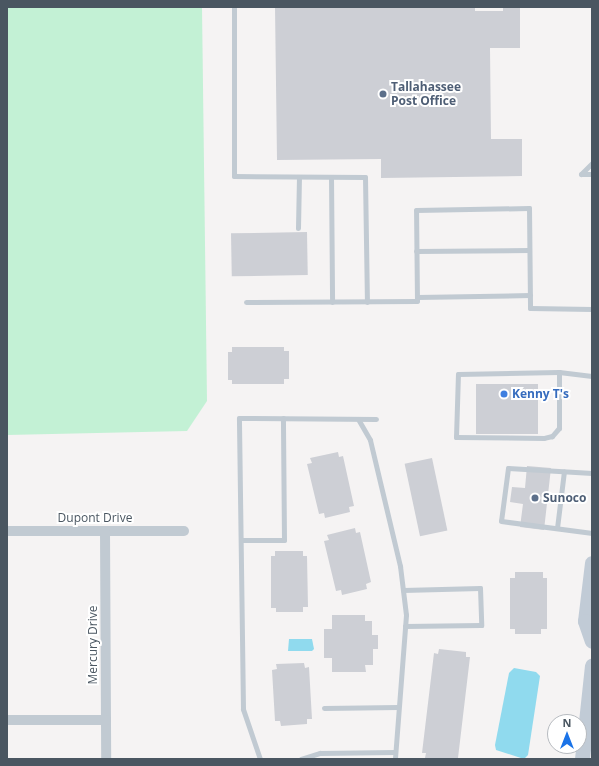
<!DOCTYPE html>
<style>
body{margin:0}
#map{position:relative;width:599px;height:766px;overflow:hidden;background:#f5f3f3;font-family:"Open Sans",sans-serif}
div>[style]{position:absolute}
.green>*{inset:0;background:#c3f1d5}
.water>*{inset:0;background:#90daee}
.building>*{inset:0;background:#cdcfd5;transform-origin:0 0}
.service>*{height:5px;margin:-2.5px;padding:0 2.5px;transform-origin:2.5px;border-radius:2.5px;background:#c1cad2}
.minor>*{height:10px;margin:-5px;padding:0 5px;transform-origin:5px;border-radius:5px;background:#c1cad2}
.secondary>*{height:15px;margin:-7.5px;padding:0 7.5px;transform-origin:7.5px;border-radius:7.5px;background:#c1cbd6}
.dots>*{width:11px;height:11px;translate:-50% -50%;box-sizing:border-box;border:2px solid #fff;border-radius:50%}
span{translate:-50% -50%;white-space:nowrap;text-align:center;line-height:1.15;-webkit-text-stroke:4px #fff;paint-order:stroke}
.service-label{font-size:12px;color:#4e5e75;font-weight:700}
.left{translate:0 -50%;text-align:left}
.shop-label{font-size:12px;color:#366cbe;font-weight:700}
.street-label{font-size:12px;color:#4a5661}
.frame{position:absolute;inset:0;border:8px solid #4a5661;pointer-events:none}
.north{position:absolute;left:547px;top:714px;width:40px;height:40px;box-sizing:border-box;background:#fff;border:1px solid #b7bbc0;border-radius:50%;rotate:0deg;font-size:11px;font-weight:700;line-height:16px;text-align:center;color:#4a5661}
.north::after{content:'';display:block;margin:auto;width:14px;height:18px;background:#1a73e8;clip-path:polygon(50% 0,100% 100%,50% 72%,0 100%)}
</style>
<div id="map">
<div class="green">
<div style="clip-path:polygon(7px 7px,202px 7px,207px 401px,187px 431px,7px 435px)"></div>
</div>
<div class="water">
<div style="clip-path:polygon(289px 639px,312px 639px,314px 649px,312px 651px,288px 651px)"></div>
<div style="clip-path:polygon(514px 668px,536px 672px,540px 676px,528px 755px,524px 759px,496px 750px,495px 745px,509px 673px)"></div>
</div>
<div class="building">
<div style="clip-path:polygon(275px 7px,475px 7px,475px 11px,503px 11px,503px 7px,520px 7px,520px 48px,490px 48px,491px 139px,522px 139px,522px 176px,381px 178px,381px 159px,277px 160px)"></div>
<div style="left:307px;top:232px;width:43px;height:76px;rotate:89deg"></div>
<div style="clip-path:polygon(232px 347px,284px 347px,284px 351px,289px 351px,289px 379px,284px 379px,284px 384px,232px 384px,232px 380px,228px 380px,228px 352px,232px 352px)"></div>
<div style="left:476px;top:384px;width:62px;height:50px"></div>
<div style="clip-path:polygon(338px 452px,339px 457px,343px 456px,354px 506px,349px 507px,350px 512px,325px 518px,324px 513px,319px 514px,307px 464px,312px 463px,310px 458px)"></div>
<div style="left:432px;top:458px;width:74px;height:28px;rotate:78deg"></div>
<div style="clip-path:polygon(527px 466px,551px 468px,544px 530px,520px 527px,523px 504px,510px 502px,512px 487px,525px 488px)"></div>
<div style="clip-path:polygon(355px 528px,356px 533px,360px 532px,371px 582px,366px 584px,367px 589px,342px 595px,341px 590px,336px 591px,324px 541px,329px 540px,327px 535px)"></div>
<div style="clip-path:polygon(275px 551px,303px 551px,303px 556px,307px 556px,308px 607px,303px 607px,303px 612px,276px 612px,276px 608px,271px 608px,271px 556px,275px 556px)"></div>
<div style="clip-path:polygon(515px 572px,543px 572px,543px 578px,547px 578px,547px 629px,541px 629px,541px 634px,515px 634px,515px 629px,510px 629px,510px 578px,515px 578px)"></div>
<div style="clip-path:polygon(332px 615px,365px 615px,365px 621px,372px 621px,372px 635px,378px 635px,378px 649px,373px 649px,373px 665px,365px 665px,366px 672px,332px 672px,332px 658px,324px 658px,324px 629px,332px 629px)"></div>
<div style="clip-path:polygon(439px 649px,466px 652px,466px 657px,470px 657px,458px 758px,453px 759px,425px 758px,426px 753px,422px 753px,434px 653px,438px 654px)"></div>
<div style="clip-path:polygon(304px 663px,305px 668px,309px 667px,312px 719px,307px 719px,307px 724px,281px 726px,280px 721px,275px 721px,272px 670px,277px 669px,276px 664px)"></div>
</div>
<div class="service">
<div style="left:234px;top:7px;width:169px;rotate:90deg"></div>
<div style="left:234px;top:176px;width:131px;rotate:0.4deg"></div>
<div style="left:365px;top:177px;width:125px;rotate:89.1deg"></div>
<div style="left:581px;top:174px;width:16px;rotate:-45deg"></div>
<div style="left:581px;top:174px;width:11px"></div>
<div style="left:331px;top:177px;width:125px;rotate:89.5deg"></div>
<div style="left:298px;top:228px;width:51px;rotate:-88.9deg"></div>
<div style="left:416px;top:251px;width:113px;rotate:-0.5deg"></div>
<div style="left:417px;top:297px;width:113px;rotate:-1deg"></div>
<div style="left:246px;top:302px;width:171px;rotate:-0.3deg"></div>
<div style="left:417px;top:301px;width:91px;rotate:-90.6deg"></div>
<div style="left:416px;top:210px;width:113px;rotate:-1deg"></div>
<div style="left:529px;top:208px;width:100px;rotate:89.4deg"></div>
<div style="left:530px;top:308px;width:62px;rotate:0.9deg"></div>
<div style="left:559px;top:372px;width:56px;rotate:90deg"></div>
<div style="left:559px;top:428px;width:11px;rotate:131deg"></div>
<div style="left:552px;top:436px;width:8px;rotate:166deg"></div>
<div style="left:544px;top:438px;width:88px;rotate:-179.3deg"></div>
<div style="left:456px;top:437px;width:63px;rotate:-88.2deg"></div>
<div style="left:458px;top:374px;width:101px;rotate:-1.1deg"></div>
<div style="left:559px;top:372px;width:33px;rotate:7deg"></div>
<div style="left:358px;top:419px;width:24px;rotate:60deg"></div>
<div style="left:370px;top:440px;width:130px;rotate:76.6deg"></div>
<div style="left:400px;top:566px;width:49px;rotate:83deg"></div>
<div style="left:406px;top:615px;width:144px;rotate:94.4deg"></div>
<div style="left:592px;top:473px;width:84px;rotate:-176.6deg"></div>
<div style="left:508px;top:468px;width:53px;rotate:97.5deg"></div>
<div style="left:501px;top:521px;width:92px;rotate:7.5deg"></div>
<div style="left:557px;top:528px;width:57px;rotate:-83deg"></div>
<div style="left:241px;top:540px;width:43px"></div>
<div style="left:284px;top:540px;width:122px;rotate:-90.5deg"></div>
<div style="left:403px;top:590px;width:77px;rotate:-1.5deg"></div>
<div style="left:480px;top:588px;width:37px;rotate:88deg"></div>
<div style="left:481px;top:625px;width:76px;rotate:179.2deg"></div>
<div style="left:324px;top:708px;width:74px;rotate:-0.8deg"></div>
<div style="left:260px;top:759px;width:53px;rotate:-108.8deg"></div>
<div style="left:243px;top:709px;width:291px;rotate:-90.8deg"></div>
<div style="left:239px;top:418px;width:137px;rotate:0.4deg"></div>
<div style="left:301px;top:759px;width:20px;rotate:-18deg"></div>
<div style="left:320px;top:753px;width:75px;rotate:-0.8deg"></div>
</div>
<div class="minor">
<div style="left:7px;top:531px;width:177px"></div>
<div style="left:105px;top:531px;width:228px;rotate:89.7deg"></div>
<div style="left:7px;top:720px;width:99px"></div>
</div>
<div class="secondary">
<div style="left:592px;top:563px;width:58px;rotate:96.9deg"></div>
<div style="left:585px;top:621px;width:21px;rotate:71deg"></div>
<div style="left:582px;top:759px;width:94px;rotate:-83.9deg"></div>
</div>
<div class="dots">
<div style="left:383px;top:94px;background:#5c6f8a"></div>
<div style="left:504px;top:394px;background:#3f7fe0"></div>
<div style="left:535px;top:498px;background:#5c6f8a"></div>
</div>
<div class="service-label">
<span class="left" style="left:391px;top:94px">Tallahassee<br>Post Office</span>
<span class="left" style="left:543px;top:498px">Sunoco</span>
</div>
<div class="shop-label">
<span class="left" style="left:512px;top:394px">Kenny T's</span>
</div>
<div class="street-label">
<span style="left:95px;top:518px">Dupont Drive</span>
<span style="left:93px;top:645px;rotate:-90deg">Mercury Drive</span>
</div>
<div class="frame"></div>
<div class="north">N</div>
</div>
